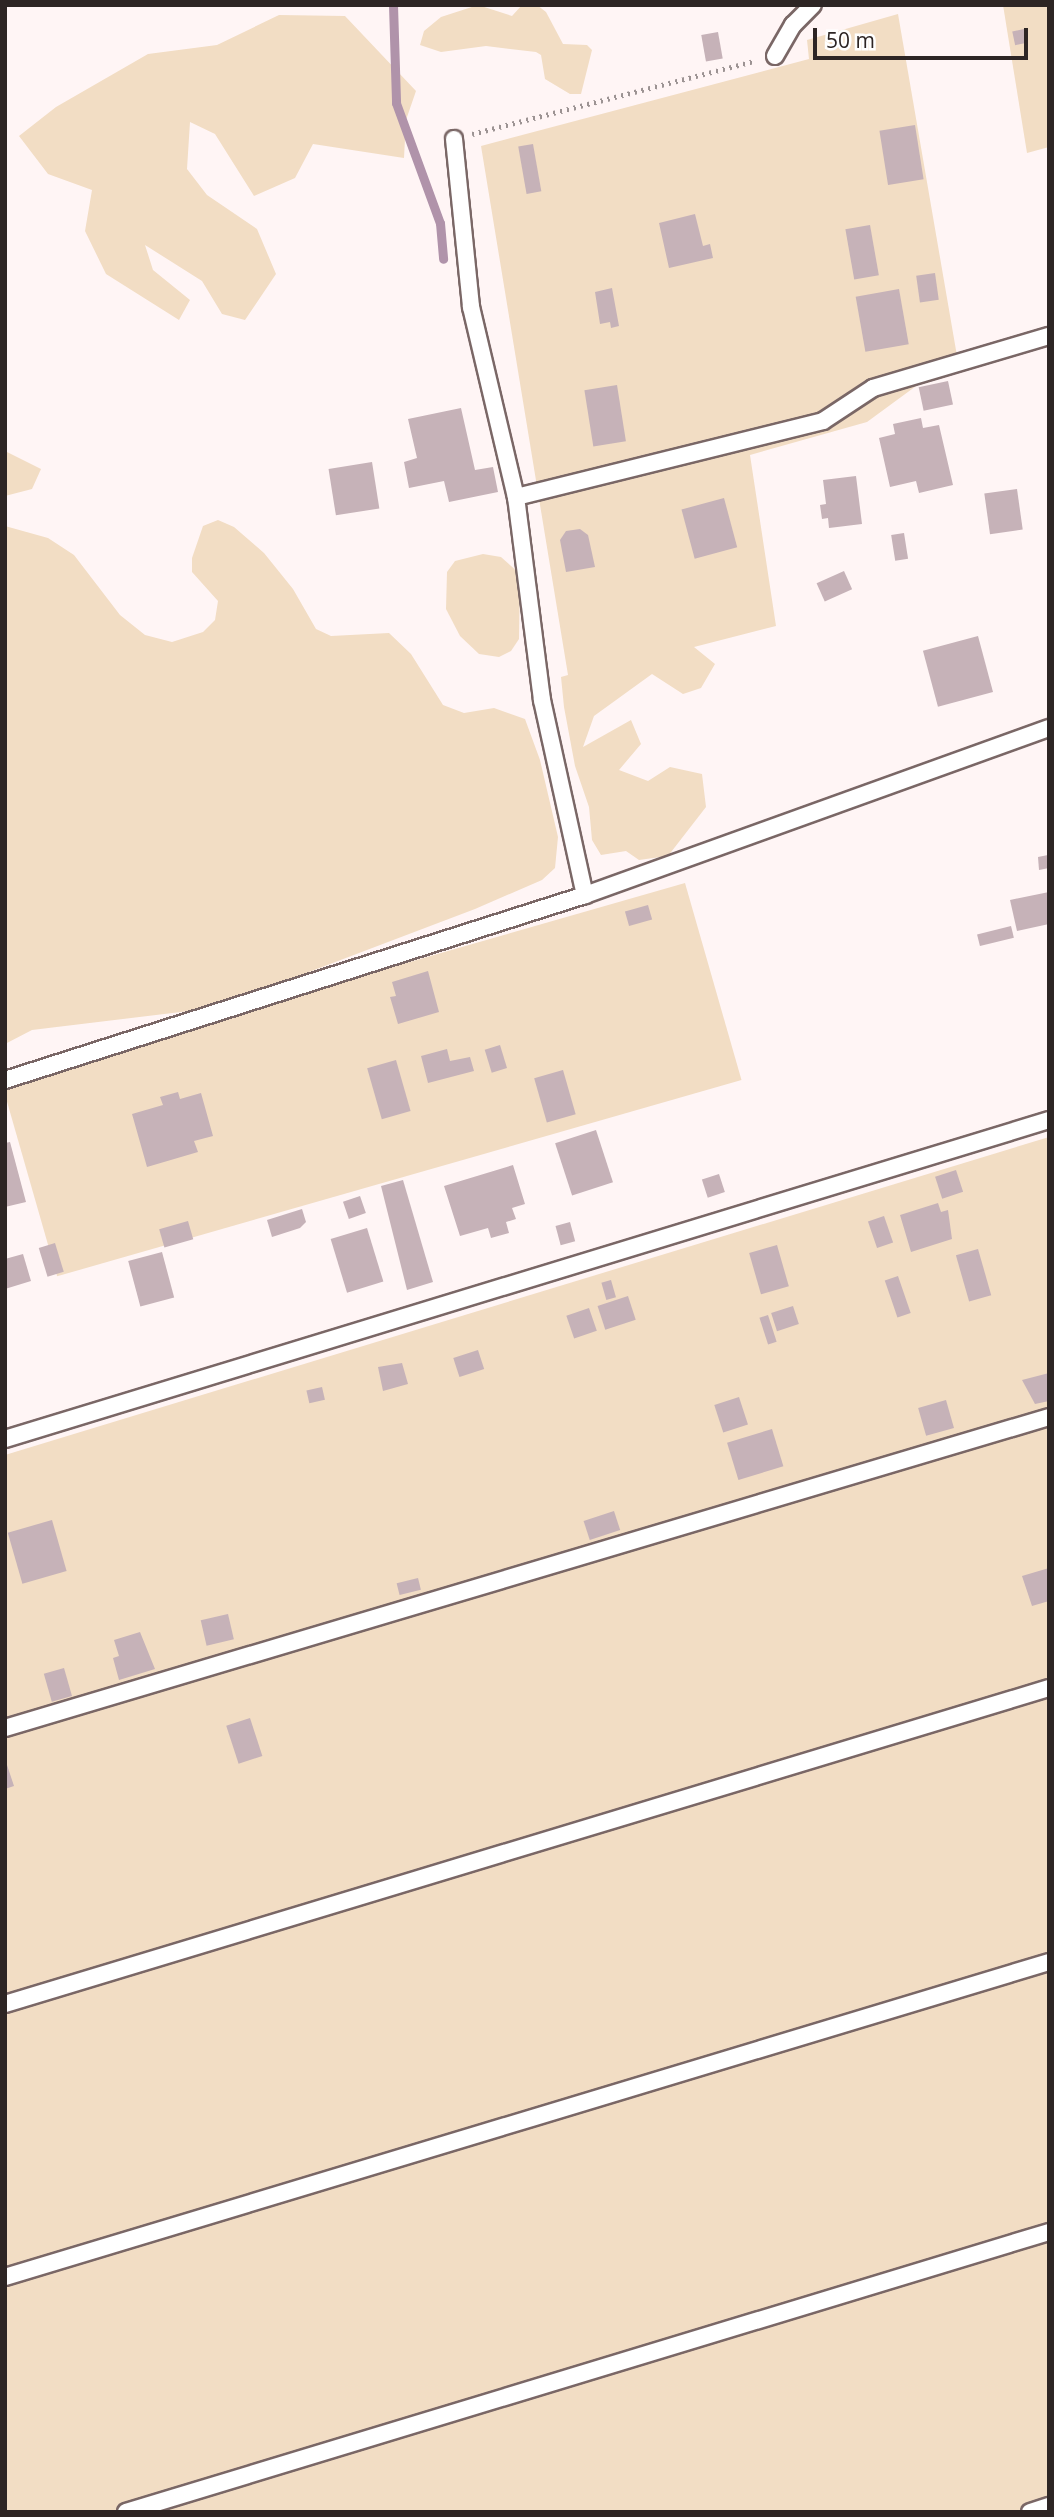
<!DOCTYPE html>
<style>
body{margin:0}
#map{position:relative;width:1054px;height:2517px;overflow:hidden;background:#fff5f5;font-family:"Open Sans",sans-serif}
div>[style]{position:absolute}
.green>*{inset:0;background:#f2ddc4;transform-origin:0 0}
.stream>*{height:9px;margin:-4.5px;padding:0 4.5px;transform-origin:4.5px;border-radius:4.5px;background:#b093aa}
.building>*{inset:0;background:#c6b2b8;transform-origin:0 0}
.path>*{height:4.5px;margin-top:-2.25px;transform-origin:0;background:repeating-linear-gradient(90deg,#9c9393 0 2px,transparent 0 7px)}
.roads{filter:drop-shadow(2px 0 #7a6766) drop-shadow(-2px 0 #7a6766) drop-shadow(0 2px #7a6766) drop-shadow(0 -2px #7a6766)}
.lane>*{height:16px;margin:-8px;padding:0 8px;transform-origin:8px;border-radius:8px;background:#fff}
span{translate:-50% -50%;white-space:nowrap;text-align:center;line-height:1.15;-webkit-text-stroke:5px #fff;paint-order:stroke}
.frame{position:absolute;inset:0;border:7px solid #2d2524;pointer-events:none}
.scale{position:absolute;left:813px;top:28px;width:215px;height:32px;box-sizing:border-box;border:4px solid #2d2524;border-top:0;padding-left:9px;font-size:21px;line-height:24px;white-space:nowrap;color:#2d2524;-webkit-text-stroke:5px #fff;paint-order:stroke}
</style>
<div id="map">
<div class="green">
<div style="clip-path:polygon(522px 5px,537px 5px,546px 12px,563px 44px,587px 45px,592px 50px,581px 94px,570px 94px,545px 79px,541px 55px,536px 52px,486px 46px,441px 52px,420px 45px,424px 31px,441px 17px,478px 5px,512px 16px)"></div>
<div style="clip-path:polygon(1003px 5px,1049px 5px,1049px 147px,1027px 153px)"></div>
<div style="clip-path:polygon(898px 14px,957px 356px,867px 422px,750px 455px,776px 626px,694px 647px,715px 664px,701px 688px,683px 694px,652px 674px,594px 716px,583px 747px,631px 720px,641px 744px,619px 770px,648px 781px,670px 767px,702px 774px,706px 807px,668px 856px,639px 860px,626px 851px,601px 855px,592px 840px,589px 807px,575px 766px,564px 707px,561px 677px,568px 675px,481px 146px,809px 59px,807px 40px)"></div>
<div style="clip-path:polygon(279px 15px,345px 16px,416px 91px,406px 120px,404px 158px,313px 144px,295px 178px,254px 196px,215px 134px,190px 122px,187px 169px,207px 195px,257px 229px,276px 274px,245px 320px,222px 314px,202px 281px,145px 245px,153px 270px,190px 300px,179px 320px,106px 274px,85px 231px,92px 190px,48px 174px,19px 136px,56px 107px,148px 54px,217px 45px)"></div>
<div style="clip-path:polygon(5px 451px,41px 469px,32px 489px,5px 496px)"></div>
<div style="clip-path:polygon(218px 520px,234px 527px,264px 553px,293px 589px,316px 629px,331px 636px,389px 633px,411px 654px,443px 705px,464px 713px,494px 708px,525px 719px,540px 760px,558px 837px,555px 868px,542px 880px,475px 909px,280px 983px,189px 1011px,32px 1030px,5px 1044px,5px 526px,48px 538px,74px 555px,120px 615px,145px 635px,172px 642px,203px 632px,215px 620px,218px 601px,192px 572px,192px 558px,203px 526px)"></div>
<div style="clip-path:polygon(483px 554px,501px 557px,520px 574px,519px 639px,511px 651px,499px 657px,479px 654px,460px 636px,446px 609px,447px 572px,455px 561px)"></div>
<div style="left:685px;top:883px;width:205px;height:712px;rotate:74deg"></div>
<div style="clip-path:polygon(1049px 1137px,1049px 2512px,5px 2512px,5px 1455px)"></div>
</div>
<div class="stream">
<div style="left:393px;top:5px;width:98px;rotate:88.2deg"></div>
<div style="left:396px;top:103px;width:128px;rotate:69.9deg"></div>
<div style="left:440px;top:223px;width:36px;rotate:85deg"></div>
</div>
<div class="building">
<div style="left:1024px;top:29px;width:14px;height:12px;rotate:78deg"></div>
<div style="left:718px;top:32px;width:27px;height:17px;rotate:80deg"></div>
<div style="left:915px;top:125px;width:55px;height:36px;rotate:81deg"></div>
<div style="left:533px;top:144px;width:48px;height:15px;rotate:80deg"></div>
<div style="clip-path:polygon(695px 214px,703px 246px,710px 244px,713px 258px,669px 268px,659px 223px)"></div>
<div style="left:870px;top:225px;width:51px;height:25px;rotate:80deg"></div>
<div style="left:935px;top:273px;width:27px;height:19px;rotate:82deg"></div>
<div style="clip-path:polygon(612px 288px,619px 326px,611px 328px,610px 322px,600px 324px,595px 292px)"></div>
<div style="left:899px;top:289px;width:56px;height:44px;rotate:80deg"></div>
<div style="left:948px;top:381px;width:24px;height:30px;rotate:78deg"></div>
<div style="left:617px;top:385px;width:57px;height:33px;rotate:81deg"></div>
<div style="clip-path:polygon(461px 408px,475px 470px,493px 467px,498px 492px,449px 502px,444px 481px,409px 488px,404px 462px,417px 458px,408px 419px)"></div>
<div style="clip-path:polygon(921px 418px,923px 428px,939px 425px,953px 485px,919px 493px,916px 481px,890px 487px,879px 438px,895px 434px,893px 424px)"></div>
<div style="left:372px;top:462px;width:47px;height:44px;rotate:81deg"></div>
<div style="clip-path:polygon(856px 476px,862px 524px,829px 528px,828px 518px,822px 519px,820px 505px,826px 504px,823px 480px)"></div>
<div style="left:1017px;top:489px;width:41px;height:33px;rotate:82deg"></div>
<div style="left:724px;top:498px;width:51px;height:44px;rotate:75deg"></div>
<div style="clip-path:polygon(580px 529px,588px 535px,595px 567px,566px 572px,560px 540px,566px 531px)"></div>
<div style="left:904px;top:533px;width:26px;height:13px;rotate:81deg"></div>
<div style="left:844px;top:571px;width:20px;height:30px;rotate:66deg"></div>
<div style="left:978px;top:636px;width:58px;height:57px;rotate:75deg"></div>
<div style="clip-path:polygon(1048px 855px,1049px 868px,1039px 870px,1038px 857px)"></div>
<div style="clip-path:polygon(1049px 892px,1049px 924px,1017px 931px,1010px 900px)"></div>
<div style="left:648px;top:905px;width:15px;height:24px;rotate:74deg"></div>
<div style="left:1011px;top:926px;width:12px;height:35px;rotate:76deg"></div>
<div style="clip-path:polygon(428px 971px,439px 1012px,398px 1024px,390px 997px,396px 996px,392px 982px)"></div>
<div style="left:500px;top:1045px;width:24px;height:16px;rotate:73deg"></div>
<div style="clip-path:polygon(447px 1049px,450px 1061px,470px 1057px,474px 1071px,428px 1083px,421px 1056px)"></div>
<div style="left:396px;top:1060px;width:53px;height:30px;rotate:74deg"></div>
<div style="left:563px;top:1070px;width:46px;height:30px;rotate:74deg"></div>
<div style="clip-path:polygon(178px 1092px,180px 1099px,201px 1093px,213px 1136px,194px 1141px,198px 1152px,147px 1167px,132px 1114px,163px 1105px,160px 1097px)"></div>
<div style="left:596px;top:1130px;width:55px;height:43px;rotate:72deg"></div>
<div style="clip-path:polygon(10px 1142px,26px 1202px,5px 1207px,5px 1143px)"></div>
<div style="clip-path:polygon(513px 1165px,525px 1204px,512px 1208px,516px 1219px,506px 1222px,509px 1233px,491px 1238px,488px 1228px,460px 1236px,444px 1186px)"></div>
<div style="left:956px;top:1170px;width:23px;height:22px;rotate:72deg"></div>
<div style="left:719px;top:1174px;width:19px;height:18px;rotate:72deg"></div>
<div style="clip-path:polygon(403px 1180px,433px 1282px,407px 1290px,381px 1186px)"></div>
<div style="left:360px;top:1196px;width:18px;height:18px;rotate:71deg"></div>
<div style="clip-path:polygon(938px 1203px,941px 1212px,948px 1210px,952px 1239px,911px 1252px,900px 1215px)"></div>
<div style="clip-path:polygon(302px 1209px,306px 1222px,300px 1228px,272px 1237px,267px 1220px)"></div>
<div style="left:884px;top:1216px;width:28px;height:17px;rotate:71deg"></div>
<div style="left:188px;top:1221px;width:19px;height:30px;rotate:74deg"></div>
<div style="left:570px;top:1222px;width:20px;height:15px;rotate:75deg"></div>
<div style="left:367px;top:1228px;width:56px;height:38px;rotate:73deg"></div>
<div style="left:55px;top:1243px;width:30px;height:17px;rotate:73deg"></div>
<div style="left:777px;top:1245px;width:43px;height:29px;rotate:74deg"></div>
<div style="left:978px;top:1249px;width:48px;height:23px;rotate:74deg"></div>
<div style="left:162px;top:1252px;width:47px;height:35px;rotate:75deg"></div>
<div style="clip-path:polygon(23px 1254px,31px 1281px,5px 1289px,5px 1259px)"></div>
<div style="left:898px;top:1276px;width:39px;height:14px;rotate:71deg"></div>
<div style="left:611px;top:1280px;width:18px;height:10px;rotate:74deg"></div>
<div style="left:628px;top:1296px;width:25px;height:32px;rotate:72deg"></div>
<div style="left:793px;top:1306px;width:19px;height:23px;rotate:72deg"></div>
<div style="left:589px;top:1308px;width:24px;height:24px;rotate:71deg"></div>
<div style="left:768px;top:1315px;width:28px;height:9px;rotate:72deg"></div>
<div style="left:478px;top:1350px;width:20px;height:26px;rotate:72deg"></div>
<div style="clip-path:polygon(402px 1363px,408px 1384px,383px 1391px,378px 1367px)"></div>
<div style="clip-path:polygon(1049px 1373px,1049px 1401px,1035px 1404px,1022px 1380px)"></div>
<div style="left:322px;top:1387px;width:13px;height:16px;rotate:77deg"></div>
<div style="left:739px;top:1397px;width:29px;height:26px;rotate:72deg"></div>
<div style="left:946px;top:1400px;width:29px;height:29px;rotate:74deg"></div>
<div style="left:772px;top:1429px;width:39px;height:47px;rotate:73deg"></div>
<div style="left:614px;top:1511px;width:20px;height:32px;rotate:72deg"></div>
<div style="left:52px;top:1520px;width:53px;height:46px;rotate:74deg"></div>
<div style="clip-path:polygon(1049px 1568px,1049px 1601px,1032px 1606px,1022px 1576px)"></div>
<div style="left:418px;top:1578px;width:12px;height:22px;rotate:76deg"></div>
<div style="left:228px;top:1614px;width:26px;height:28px;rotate:77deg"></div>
<div style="clip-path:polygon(140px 1632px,155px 1669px,119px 1680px,113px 1658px,119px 1656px,114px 1640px)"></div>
<div style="left:64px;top:1668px;width:29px;height:21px;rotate:74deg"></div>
<div style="left:250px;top:1718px;width:40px;height:25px;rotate:72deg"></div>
<div style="clip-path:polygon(5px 1759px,14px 1786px,5px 1789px)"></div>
</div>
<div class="path">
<div style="left:472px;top:134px;width:292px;rotate:-14.5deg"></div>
</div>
<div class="roads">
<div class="lane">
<div style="left:775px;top:56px;width:36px;rotate:-60deg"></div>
<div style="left:793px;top:25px;width:28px;rotate:-45deg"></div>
<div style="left:454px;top:139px;width:169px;rotate:84.2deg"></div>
<div style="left:471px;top:307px;width:195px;rotate:76.7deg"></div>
<div style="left:516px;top:497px;width:205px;rotate:82.7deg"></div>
<div style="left:542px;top:700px;width:200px;rotate:77.6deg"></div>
<div style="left:516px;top:497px;width:316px;rotate:-13.9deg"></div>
<div style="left:823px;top:421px;width:60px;rotate:-33.4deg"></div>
<div style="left:873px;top:388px;width:184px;rotate:-16.5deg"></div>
<div style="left:5px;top:1080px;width:609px;rotate:-17.69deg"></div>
<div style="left:585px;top:895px;width:493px;rotate:-19.8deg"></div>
<div style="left:5px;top:1439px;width:1092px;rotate:-16.99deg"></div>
<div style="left:5px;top:1728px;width:1089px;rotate:-16.59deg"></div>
<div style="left:5px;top:2004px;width:1091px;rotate:-16.84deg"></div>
<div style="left:5px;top:2277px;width:1090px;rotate:-16.79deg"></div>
<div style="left:126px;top:2512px;width:965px;rotate:-16.88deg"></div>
<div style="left:1030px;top:2512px;width:20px;rotate:-18deg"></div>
</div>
</div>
<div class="frame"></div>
<div class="scale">50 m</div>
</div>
